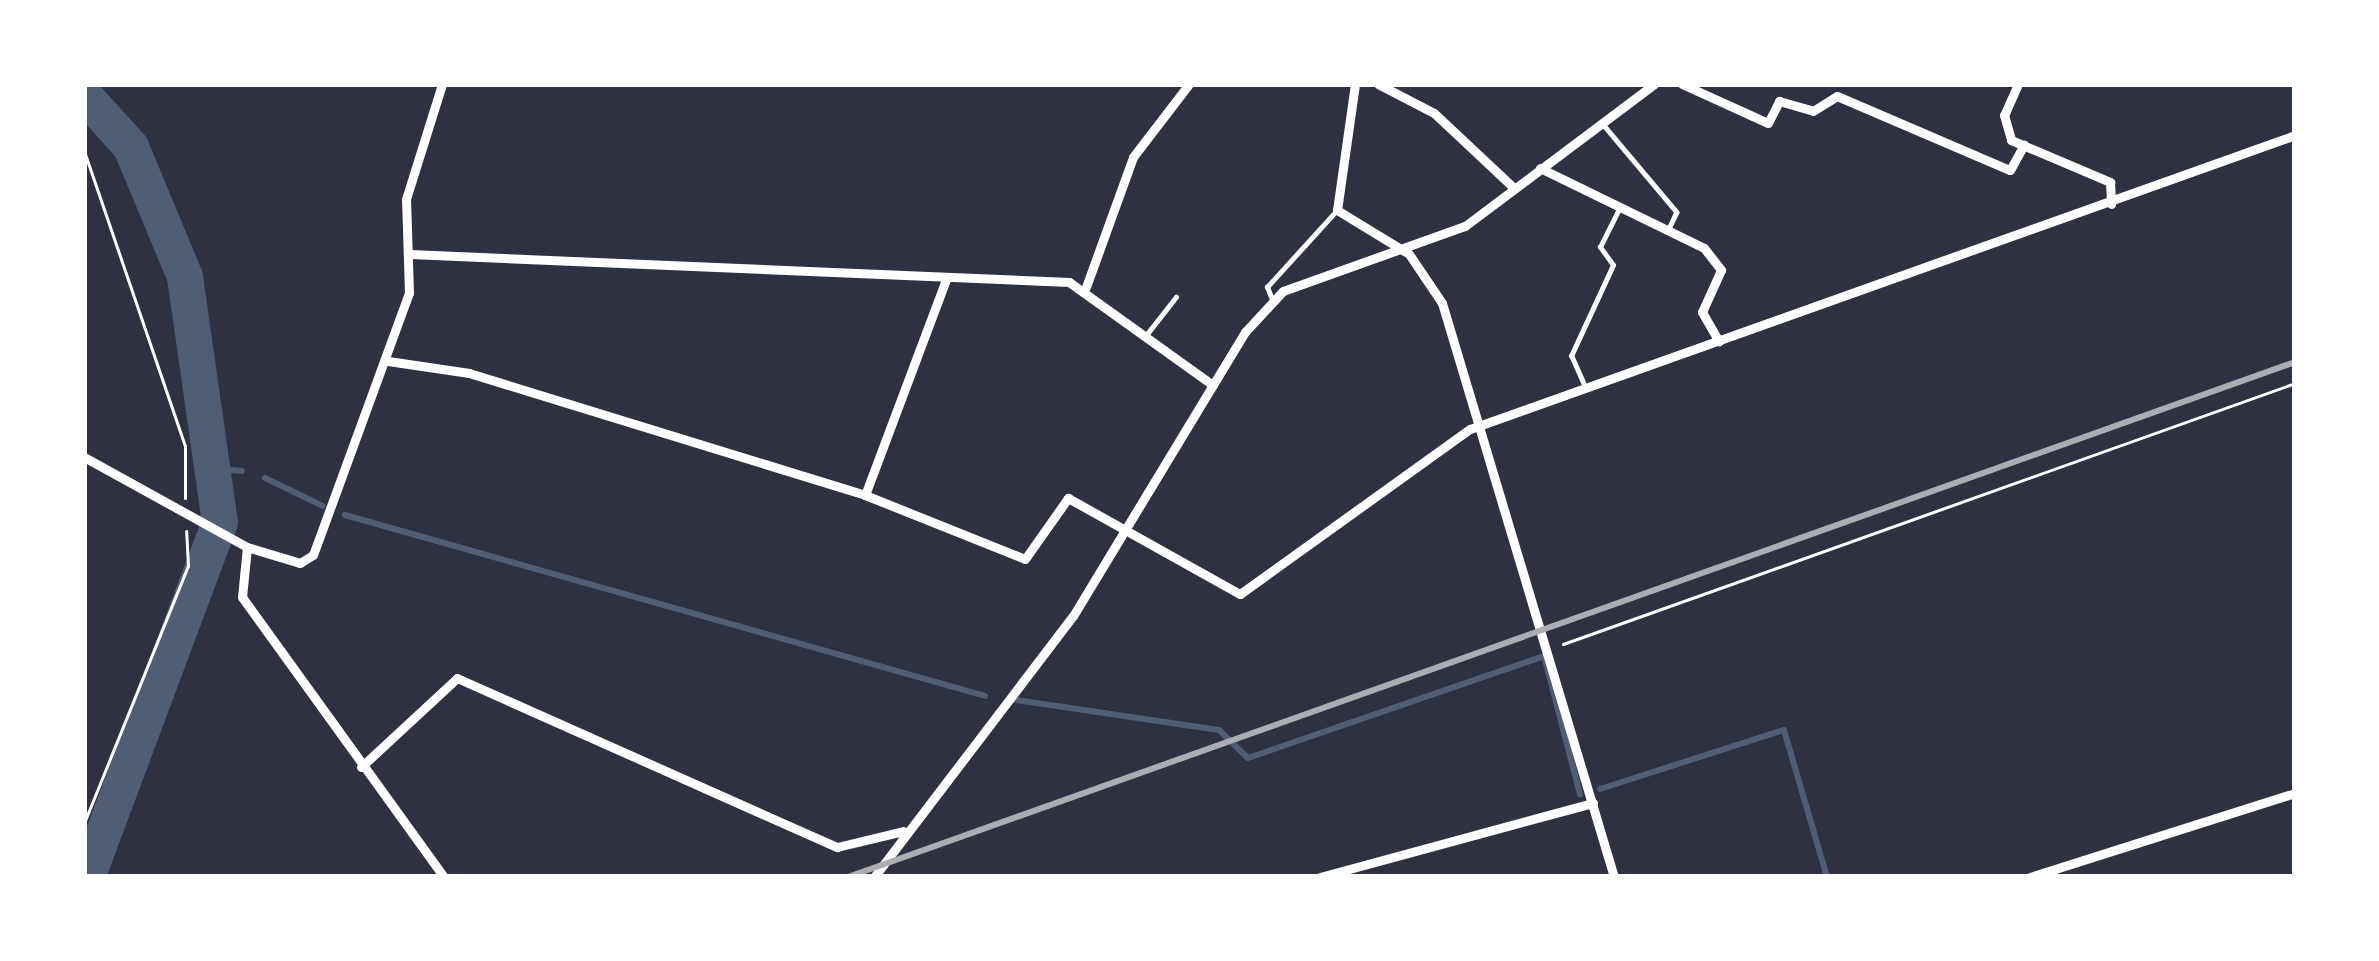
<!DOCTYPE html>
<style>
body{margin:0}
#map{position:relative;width:2379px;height:961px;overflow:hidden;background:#2d3142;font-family:"Crimson Pro",serif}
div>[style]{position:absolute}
.stream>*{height:6px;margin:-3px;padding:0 3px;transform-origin:3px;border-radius:3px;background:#4f5d75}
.river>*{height:36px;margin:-18px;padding:0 18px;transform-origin:18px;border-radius:18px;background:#4f5d75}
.path>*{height:3px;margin:-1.5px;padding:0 1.5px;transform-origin:1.5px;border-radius:1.5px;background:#fff}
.service>*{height:4.5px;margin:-2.25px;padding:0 2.25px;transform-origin:2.25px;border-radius:2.25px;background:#fff}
.minor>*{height:9px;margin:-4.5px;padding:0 4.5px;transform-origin:4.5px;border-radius:4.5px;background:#fff}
.rail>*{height:6px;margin:-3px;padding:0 3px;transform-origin:3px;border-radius:3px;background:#abadb3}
span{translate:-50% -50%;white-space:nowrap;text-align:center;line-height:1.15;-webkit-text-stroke:9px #fff;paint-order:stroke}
.frame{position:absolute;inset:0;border:87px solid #fff;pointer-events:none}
</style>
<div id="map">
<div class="stream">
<div style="left:219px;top:469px;width:23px;rotate:5deg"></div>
<div style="left:265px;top:478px;width:64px;rotate:25.8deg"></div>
<div style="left:345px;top:515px;width:665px;rotate:15.79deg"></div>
<div style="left:1016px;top:700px;width:205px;rotate:8.4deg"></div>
<div style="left:1219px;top:730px;width:40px;rotate:44deg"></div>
<div style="left:1248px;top:758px;width:313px;rotate:-19deg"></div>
<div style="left:1544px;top:656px;width:143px;rotate:75.4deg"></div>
<div style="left:1600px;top:789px;width:193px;rotate:-17.8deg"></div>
<div style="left:1784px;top:730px;width:153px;rotate:73.7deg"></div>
</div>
<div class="river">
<div style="left:84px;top:95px;width:70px;rotate:47.9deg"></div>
<div style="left:131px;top:147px;width:141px;rotate:67.4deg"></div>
<div style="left:185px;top:277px;width:247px;rotate:81.9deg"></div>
<div style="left:220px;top:522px;width:379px;rotate:110.5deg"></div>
</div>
<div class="path">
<div style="left:84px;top:151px;width:312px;rotate:71.1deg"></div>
<div style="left:185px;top:446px;width:52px;rotate:90deg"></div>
<div style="left:1563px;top:644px;width:777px;rotate:-19.62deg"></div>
<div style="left:84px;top:823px;width:277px;rotate:-68deg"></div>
<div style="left:188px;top:566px;width:35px;rotate:-93deg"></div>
</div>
<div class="service">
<div style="left:1602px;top:123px;width:116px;rotate:49.9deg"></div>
<div style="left:1677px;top:212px;width:21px;rotate:115deg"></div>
<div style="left:1273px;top:302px;width:16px;rotate:-112deg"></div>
<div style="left:1267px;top:287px;width:104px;rotate:-47.7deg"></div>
<div style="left:1147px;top:334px;width:47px;rotate:-51.9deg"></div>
<div style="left:1586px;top:389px;width:36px;rotate:-114deg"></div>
<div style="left:1571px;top:356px;width:100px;rotate:-65.2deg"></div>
<div style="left:1613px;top:265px;width:22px;rotate:-126deg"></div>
<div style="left:1600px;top:247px;width:45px;rotate:-63.4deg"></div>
</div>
<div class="minor">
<div style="left:1355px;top:84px;width:127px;rotate:98.1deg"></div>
<div style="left:1337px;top:210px;width:84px;rotate:31.4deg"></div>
<div style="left:1409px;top:254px;width:59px;rotate:56deg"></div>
<div style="left:1442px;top:303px;width:599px;rotate:73.32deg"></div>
<div style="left:1378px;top:84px;width:63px;rotate:27.4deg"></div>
<div style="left:1434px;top:113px;width:110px;rotate:43.2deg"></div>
<div style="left:1682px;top:84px;width:94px;rotate:24.4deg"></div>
<div style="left:1768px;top:123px;width:25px;rotate:-63deg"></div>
<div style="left:1779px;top:101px;width:35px;rotate:16deg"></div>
<div style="left:1813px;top:111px;width:28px;rotate:-32deg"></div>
<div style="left:1837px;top:96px;width:188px;rotate:23.2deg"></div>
<div style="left:2010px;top:170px;width:29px;rotate:-61deg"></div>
<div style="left:2018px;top:84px;width:34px;rotate:114deg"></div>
<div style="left:2004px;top:115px;width:26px;rotate:74deg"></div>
<div style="left:2011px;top:140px;width:108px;rotate:23deg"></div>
<div style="left:2110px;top:182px;width:22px;rotate:87deg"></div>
<div style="left:1540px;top:168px;width:182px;rotate:26deg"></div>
<div style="left:1704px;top:248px;width:28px;rotate:52deg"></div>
<div style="left:1721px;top:270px;width:46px;rotate:114.3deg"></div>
<div style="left:1702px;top:312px;width:34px;rotate:60deg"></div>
<div style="left:410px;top:254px;width:660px;rotate:2.43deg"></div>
<div style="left:1069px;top:282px;width:177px;rotate:35.6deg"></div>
<div style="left:1086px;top:287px;width:138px;rotate:-70.1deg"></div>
<div style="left:1133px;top:157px;width:92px;rotate:-52.5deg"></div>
<div style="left:388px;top:361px;width:82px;rotate:8.4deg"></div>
<div style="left:469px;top:373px;width:414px;rotate:17.1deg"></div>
<div style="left:865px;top:495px;width:172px;rotate:21.8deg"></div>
<div style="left:1025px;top:559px;width:75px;rotate:-54.8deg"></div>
<div style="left:1068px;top:498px;width:197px;rotate:29.2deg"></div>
<div style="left:1240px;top:594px;width:283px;rotate:-35.7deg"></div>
<div style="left:1470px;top:429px;width:876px;rotate:-19.61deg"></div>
<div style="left:84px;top:457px;width:186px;rotate:28.9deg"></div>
<div style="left:247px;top:547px;width:55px;rotate:16.8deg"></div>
<div style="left:300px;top:563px;width:15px;rotate:-32deg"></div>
<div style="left:313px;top:555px;width:279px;rotate:-69.9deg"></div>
<div style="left:409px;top:293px;width:94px;rotate:-91.8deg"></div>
<div style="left:406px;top:199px;width:121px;rotate:-72.6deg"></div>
<div style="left:865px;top:495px;width:233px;rotate:-69.4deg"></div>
<div style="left:247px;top:547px;width:50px;rotate:95.7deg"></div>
<div style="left:242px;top:597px;width:345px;rotate:54.2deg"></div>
<div style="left:361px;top:767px;width:131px;rotate:-42.8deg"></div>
<div style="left:457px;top:678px;width:416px;rotate:24deg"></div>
<div style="left:837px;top:847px;width:68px;rotate:-13.6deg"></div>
<div style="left:874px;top:877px;width:328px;rotate:-52.7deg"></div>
<div style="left:1073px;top:616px;width:332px;rotate:-58.8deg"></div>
<div style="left:1245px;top:332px;width:56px;rotate:-47.2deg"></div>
<div style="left:1283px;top:291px;width:193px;rotate:-19.7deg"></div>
<div style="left:1465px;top:226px;width:236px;rotate:-36.9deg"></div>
<div style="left:1320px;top:877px;width:283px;rotate:-15.2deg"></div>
<div style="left:2030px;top:877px;width:278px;rotate:-17.6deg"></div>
</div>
<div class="rail">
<div style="left:848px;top:877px;width:1536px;rotate:-19.59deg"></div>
</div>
<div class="frame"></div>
</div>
